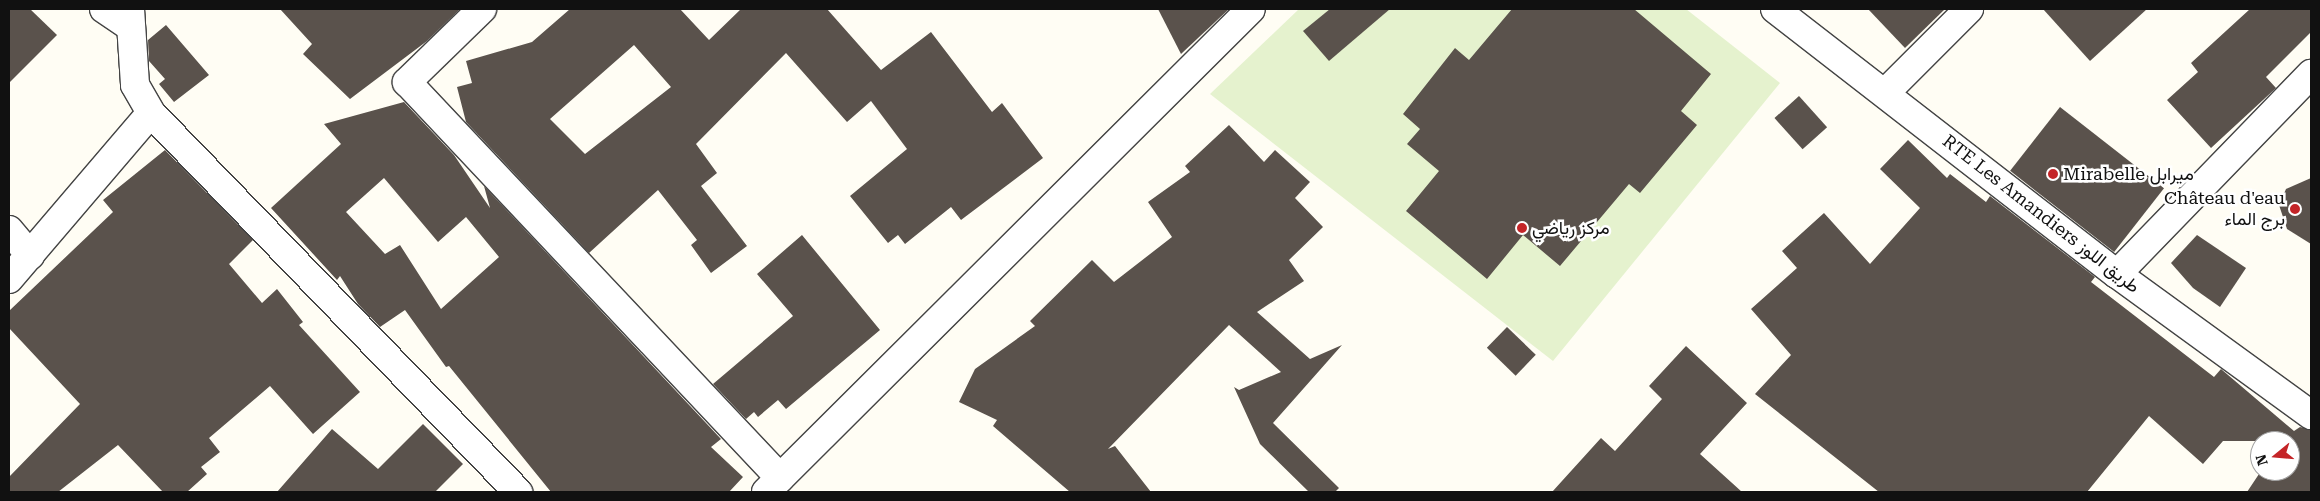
<!DOCTYPE html>
<meta charset="utf-8">
<style>
body{margin:0}
#map{position:relative;width:2320px;height:501px;overflow:hidden;background:#fffdf4;font-family:"Roboto Serif",Vazirmatn,serif}
div>[style]{position:absolute}
.pitch>*{inset:0;background:#e5f2ce}
.building>*{inset:0;background:#5a524c;transform-origin:0 0}
.roads{filter:drop-shadow(1px 0 #444) drop-shadow(-1px 0 #444) drop-shadow(0 1px #444) drop-shadow(0 -1px #444)}
.minor>*{height:28px;margin:-14px;padding:0 14px;transform-origin:14px;border-radius:14px;background:#fff}
.dots>*{width:14px;height:14px;translate:-50% -50%;box-sizing:border-box;border:2px solid #fff;border-radius:50%}
span{translate:-50% -50%;white-space:nowrap;text-align:center;line-height:1.15;-webkit-text-stroke:5px #fff;paint-order:stroke}
.poi-label{font-size:18px;color:#111}
.left{translate:0 -50%;text-align:left}
.right{translate:-100% -50%;text-align:right}
.street-label{font-size:18px;color:#111}
.frame{position:absolute;inset:0;border:10px solid #111;pointer-events:none}
.north{position:absolute;left:2250px;top:431px;width:50px;height:50px;box-sizing:border-box;background:#fff;border:1px solid #a0a0a0;border-radius:50%;rotate:253deg;font-size:14px;font-weight:700;line-height:20px;text-align:center;color:#111}
.north::after{content:'';display:block;margin:auto;width:18px;height:22px;background:#c42528;clip-path:polygon(50% 0,100% 100%,50% 72%,0 100%)}
</style>
<div id="map">
<div class="pitch">
<div style="clip-path:polygon(1299px 9px,1686px 9px,1780px 83px,1553px 361px,1210px 94px)"></div>
</div>
<div class="building">
<div style="clip-path:polygon(9px 9px,30px 9px,57px 35px,9px 83px)"></div>
<div style="clip-path:polygon(280px 9px,460px 9px,427px 41px,350px 99px,303px 54px,312px 44px)"></div>
<div style="clip-path:polygon(evenodd,570px 9px,680px 9px,709px 40px,741px 9px,827px 9px,881px 70px,931px 32px,992px 112px,1002px 103px,1043px 158px,961px 220px,951px 207px,905px 244px,898px 235px,888px 243px,850px 196px,907px 149px,871px 101px,847px 122px,786px 53px,696px 144px,717px 173px,701px 186px,747px 246px,711px 273px,691px 245px,697px 240px,658px 190px,589px 253px,466px 122px,457px 87px,472px 83px,466px 61px,532px 42px,570px 9px,634px 45px,671px 87px,585px 154px,550px 119px,634px 45px)"></div>
<div style="clip-path:polygon(1158px 9px,1229px 9px,1181px 54px)"></div>
<div style="clip-path:polygon(1330px 9px,1390px 9px,1329px 61px,1303px 31px)"></div>
<div style="clip-path:polygon(1512px 9px,1634px 9px,1711px 74px,1681px 111px,1697px 125px,1640px 193px,1629px 184px,1560px 266px,1523px 235px,1487px 279px,1406px 211px,1439px 171px,1407px 144px,1420px 129px,1403px 114px,1455px 48px,1469px 60px)"></div>
<div style="clip-path:polygon(1868px 9px,1945px 9px,1905px 48px)"></div>
<div style="clip-path:polygon(2043px 9px,2147px 9px,2090px 61px)"></div>
<div style="clip-path:polygon(2250px 9px,2311px 9px,2311px 32px,2266px 77px,2276px 88px,2211px 148px,2167px 100px,2198px 72px,2191px 63px)"></div>
<div style="clip-path:polygon(166px 25px,209px 75px,174px 102px,159px 84px,165px 79px,149px 61px,148px 40px)"></div>
<div style="left:1799px;top:96px;width:42px;height:33px;rotate:48deg"></div>
<div style="clip-path:polygon(evenodd,404px 102px,454px 155px,490px 208px,484px 186px,721px 439px,711px 447px,743px 477px,729px 492px,551px 492px,449px 366px,446px 367px,405px 310px,380px 327px,358px 304px,340px 276px,337px 280px,271px 208px,341px 144px,324px 124px,404px 102px,384px 178px,438px 242px,466px 217px,499px 257px,441px 309px,400px 245px,385px 254px,346px 212px,384px 178px)"></div>
<div style="left:2060px;top:107px;width:132px;height:81px;rotate:38deg"></div>
<div style="clip-path:polygon(1229px 125px,1264px 162px,1275px 150px,1310px 182px,1295px 198px,1323px 227px,1289px 260px,1304px 281px,1257px 312px,1310px 359px,1342px 345px,1273px 423px,1339px 488px,1335px 492px,1309px 492px,1260px 444px,1234px 387px,1239px 390px,1281px 372px,1229px 325px,1108px 449px,1115px 446px,1151px 492px,1070px 492px,993px 426px,997px 420px,959px 402px,975px 369px,1035px 326px,1030px 321px,1092px 260px,1114px 282px,1172px 237px,1148px 202px,1190px 172px,1185px 166px)"></div>
<div style="clip-path:polygon(1908px 140px,1947px 178px,1950px 174px,1986px 202px,1990px 196px,2095px 277px,2091px 282px,2214px 377px,2221px 369px,2294px 431px,2300px 427px,2311px 430px,2311px 492px,2247px 492px,2261px 471px,2290px 471px,2290px 441px,2223px 441px,2203px 464px,2149px 416px,2087px 492px,1879px 492px,1755px 394px,1791px 355px,1751px 309px,1797px 268px,1782px 251px,1824px 213px,1870px 264px,1920px 208px,1880px 169px)"></div>
<div style="clip-path:polygon(165px 150px,253px 240px,229px 264px,262px 303px,277px 289px,303px 322px,299px 325px,360px 392px,313px 434px,270px 386px,209px 438px,220px 452px,201px 467px,207px 474px,187px 492px,163px 492px,118px 445px,58px 492px,9px 492px,9px 477px,80px 404px,9px 328px,9px 311px,113px 212px,103px 200px)"></div>
<div style="clip-path:polygon(2311px 178px,2311px 244px,2287px 229px,2279px 205px,2286px 189px)"></div>
<div style="clip-path:polygon(802px 235px,880px 330px,786px 409px,778px 400px,758px 417px,754px 412px,746px 419px,713px 384px,793px 316px,757px 274px)"></div>
<div style="clip-path:polygon(2197px 235px,2246px 268px,2220px 307px,2193px 288px,2171px 263px)"></div>
<div style="left:1507px;top:327px;width:40px;height:29px;rotate:44deg"></div>
<div style="clip-path:polygon(1686px 346px,1747px 403px,1700px 454px,1742px 492px,1552px 492px,1601px 438px,1615px 451px,1662px 399px,1649px 386px)"></div>
<div style="clip-path:polygon(423px 424px,463px 464px,435px 492px,277px 492px,332px 429px,378px 469px)"></div>
</div>
<div class="roads">
<div class="minor">
<div style="left:104px;top:9px;width:32px;rotate:34deg"></div>
<div style="left:130px;top:9px;width:76px;rotate:86.2deg"></div>
<div style="left:135px;top:85px;width:32px;rotate:60deg"></div>
<div style="left:151px;top:113px;width:528px;rotate:45.92deg"></div>
<div style="left:482px;top:9px;width:105px;rotate:135.8deg"></div>
<div style="left:407px;top:82px;width:544px;rotate:46.71deg"></div>
<div style="left:1775px;top:9px;width:433px;rotate:37.8deg"></div>
<div style="left:2117px;top:274px;width:240px;rotate:36deg"></div>
<div style="left:1885px;top:93px;width:119px;rotate:-45deg"></div>
<div style="left:9px;top:230px;width:33px;rotate:50deg"></div>
<div style="left:2117px;top:274px;width:279px;rotate:-45.9deg"></div>
<div style="left:9px;top:279px;width:218px;rotate:-49.5deg"></div>
<div style="left:766px;top:492px;width:684px;rotate:-44.88deg"></div>
</div>
</div>
<div class="dots">
<div style="left:2053px;top:174px;background:#c42528"></div>
<div style="left:2295px;top:209px;background:#c42528"></div>
<div style="left:1522px;top:228px;background:#c42528"></div>
</div>
<div class="poi-label">
<span class="left" style="left:2063px;top:174px">Mirabelle ميرابل</span>
<span class="right" style="left:2285px;top:209px">Château d'eau<br>برج الماء</span>
<span class="left" style="left:1532px;top:228px">مركز رياضي</span>
</div>
<div class="street-label">
<span style="left:2041px;top:214px;rotate:38deg">RTE Les Amandiers طريق اللوز</span>
</div>
<div class="frame"></div>
<div class="north">N</div>
</div>
